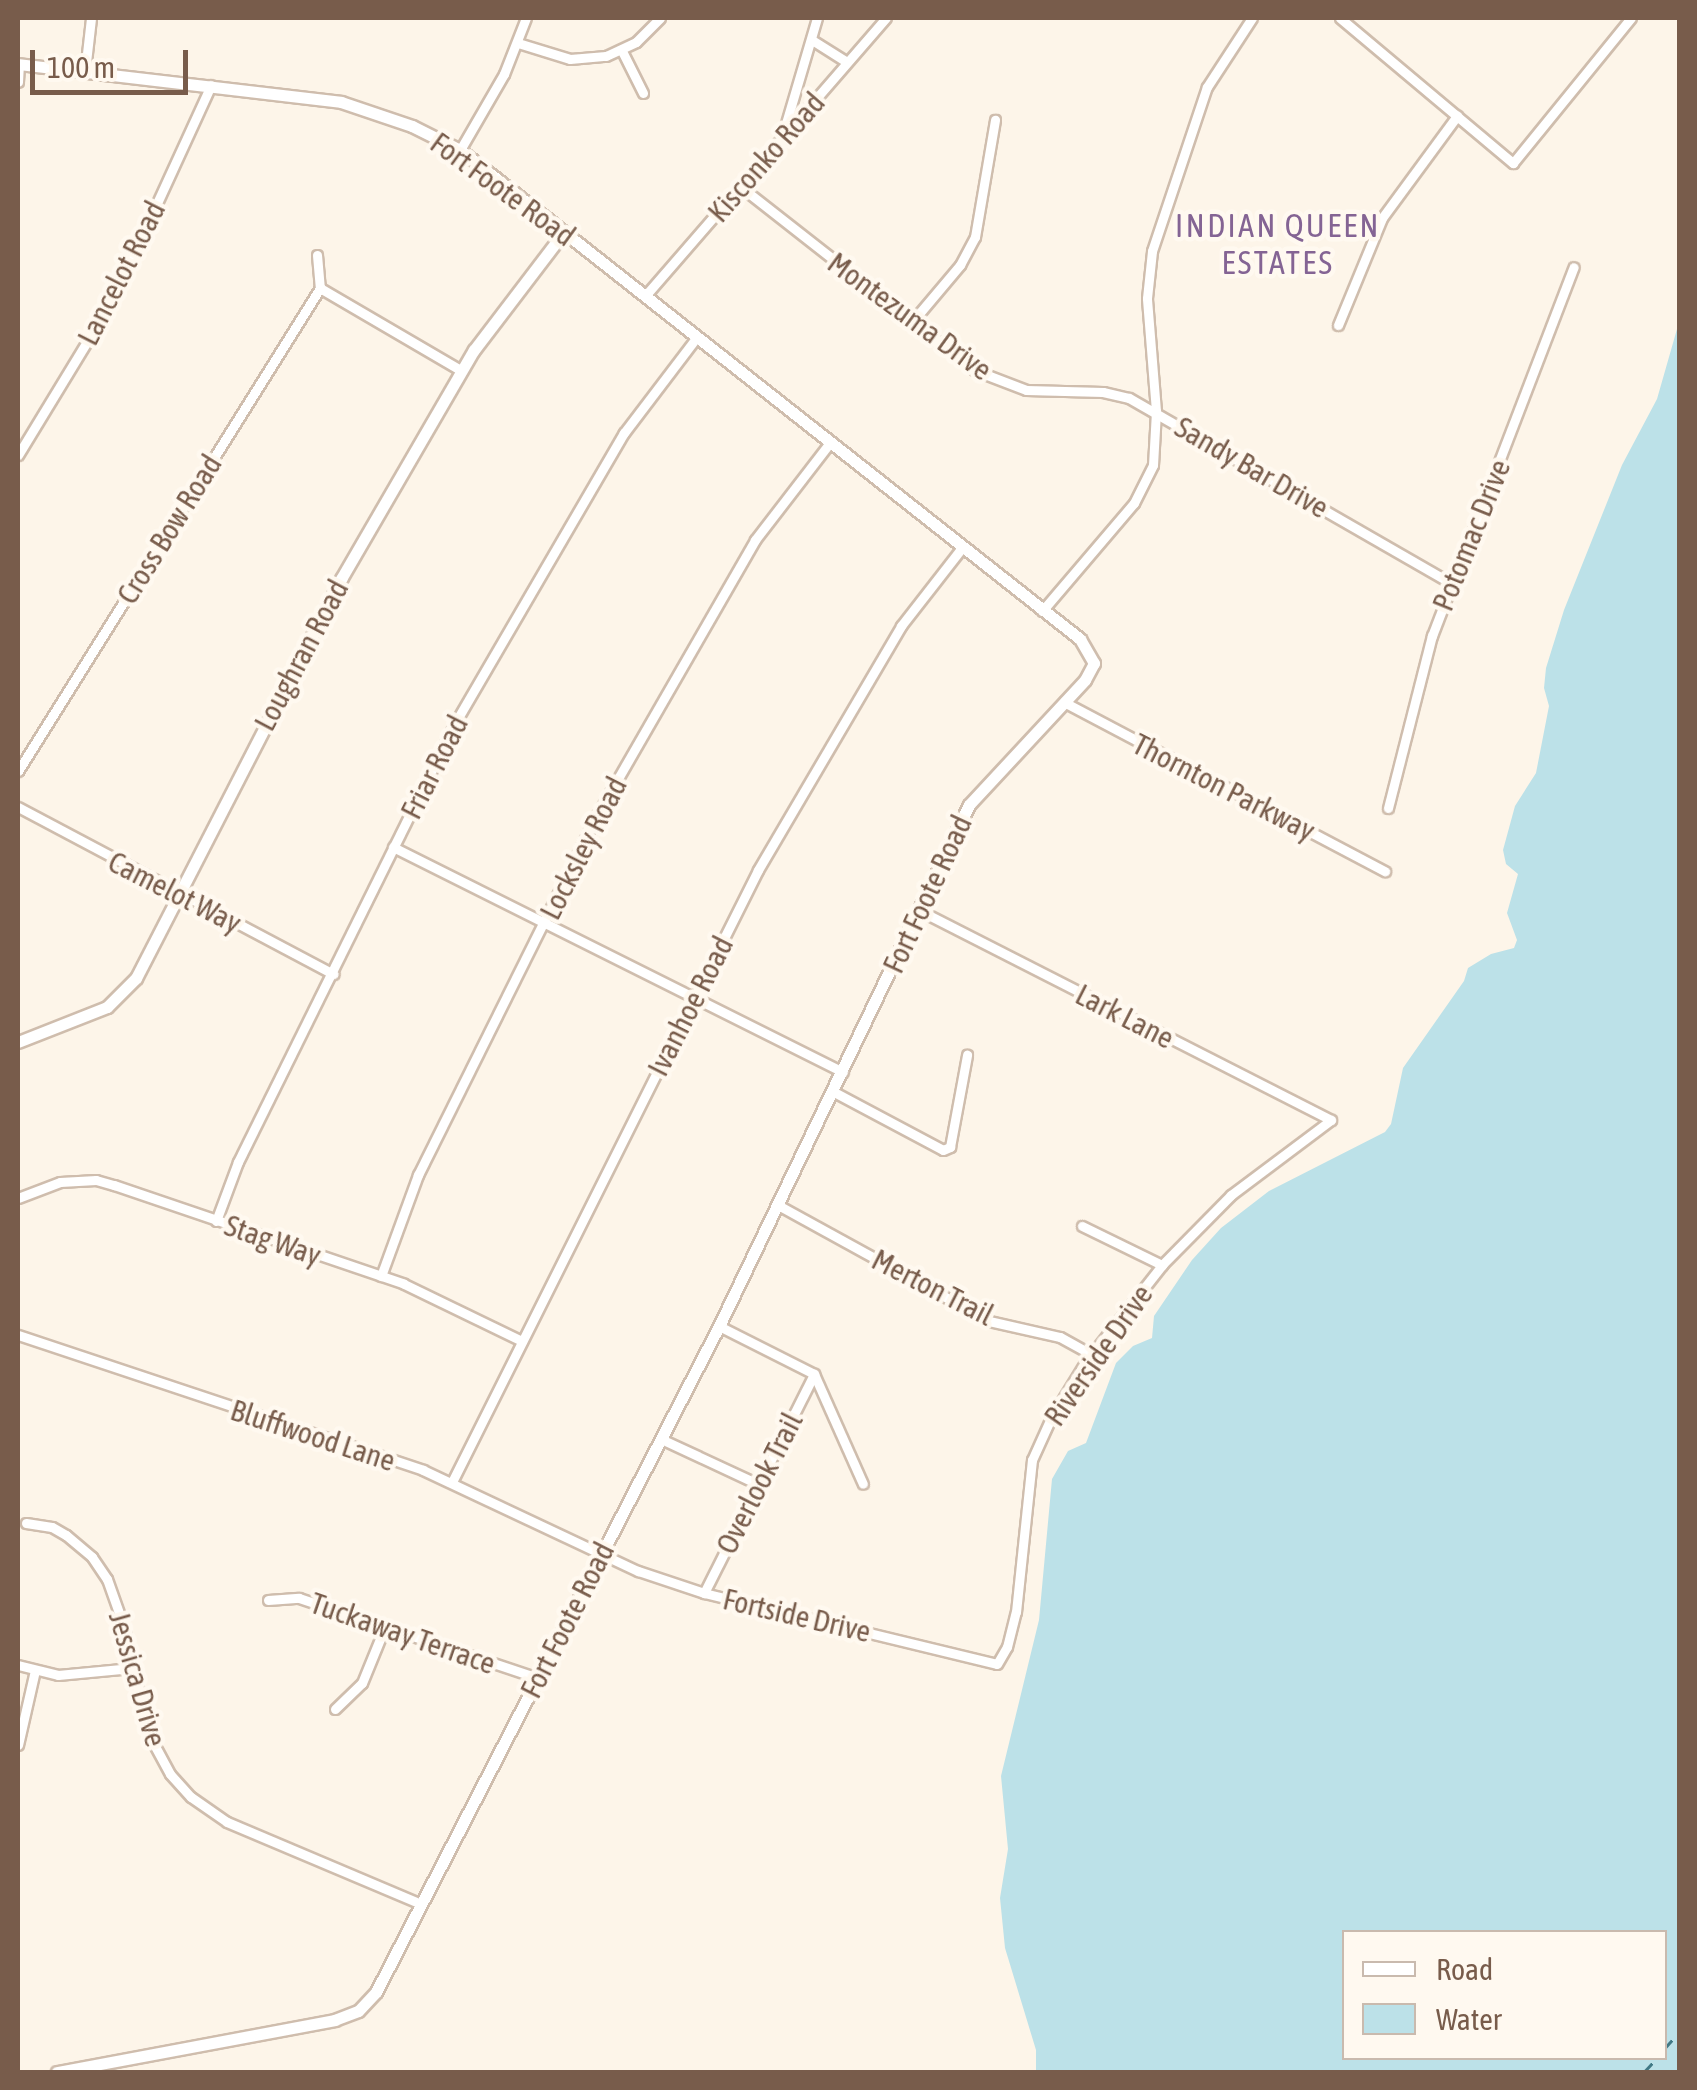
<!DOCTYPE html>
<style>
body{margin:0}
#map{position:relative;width:1697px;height:2090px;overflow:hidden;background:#fdf5e9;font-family:"Asap Condensed",sans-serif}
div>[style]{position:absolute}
.water>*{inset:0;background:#bce1e8}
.ferry>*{height:2.5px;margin-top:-1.25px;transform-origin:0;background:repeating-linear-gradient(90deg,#417985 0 12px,transparent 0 22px)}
.roads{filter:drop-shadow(2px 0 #cfbdad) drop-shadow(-2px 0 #cfbdad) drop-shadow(0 2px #cfbdad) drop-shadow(0 -2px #cfbdad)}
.minor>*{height:9px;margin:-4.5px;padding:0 4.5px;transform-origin:4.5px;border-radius:4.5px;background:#fff}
.tertiary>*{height:11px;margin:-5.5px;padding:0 5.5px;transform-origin:5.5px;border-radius:5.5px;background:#fff}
span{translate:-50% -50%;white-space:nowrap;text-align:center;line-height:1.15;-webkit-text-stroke:9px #fff9f0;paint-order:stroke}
.street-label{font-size:30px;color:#785c4b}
.neighbourhood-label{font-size:32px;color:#846494;letter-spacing:2.5px}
.frame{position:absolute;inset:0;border:20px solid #785c4b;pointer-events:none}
.legend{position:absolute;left:1342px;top:1930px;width:325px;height:130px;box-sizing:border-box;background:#fff9f0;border:2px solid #c9baae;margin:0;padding:12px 18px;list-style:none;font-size:30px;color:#785c4b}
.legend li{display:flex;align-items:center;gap:20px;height:50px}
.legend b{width:50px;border:2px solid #c9baae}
.scale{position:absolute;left:30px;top:50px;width:158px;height:45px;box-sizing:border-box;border:5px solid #785c4b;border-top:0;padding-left:12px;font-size:30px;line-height:35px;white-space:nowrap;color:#785c4b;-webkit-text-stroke:8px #fff9f0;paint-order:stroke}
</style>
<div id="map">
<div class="water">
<div style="clip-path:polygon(evenodd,1679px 322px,1679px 2072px,1036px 2072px,1036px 2050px,1005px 1948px,1000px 1898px,1008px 1849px,1001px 1776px,1039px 1620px,1052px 1479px,1068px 1451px,1086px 1443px,1116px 1363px,1133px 1346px,1152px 1338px,1154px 1316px,1192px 1260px,1221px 1228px,1269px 1191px,1385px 1132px,1391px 1124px,1403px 1068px,1464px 981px,1468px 968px,1491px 954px,1514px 948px,1517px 940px,1507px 913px,1518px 874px,1506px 864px,1503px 850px,1515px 806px,1536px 773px,1549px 706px,1544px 688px,1546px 668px,1564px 610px,1622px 465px,1657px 399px,1679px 322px,1344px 1932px,1664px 1932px,1664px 2058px,1344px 2058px,1344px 1932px)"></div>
</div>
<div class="ferry">
<div style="left:1664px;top:2049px;width:24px;rotate:-48deg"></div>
<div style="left:1644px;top:2072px;width:19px;rotate:-47deg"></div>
</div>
<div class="roads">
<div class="minor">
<div style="left:1340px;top:18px;width:226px;rotate:40deg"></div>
<div style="left:1513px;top:163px;width:187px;rotate:-50.9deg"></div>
<div style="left:812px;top:40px;width:41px;rotate:32.2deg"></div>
<div style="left:518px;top:43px;width:54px;rotate:17.1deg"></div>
<div style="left:570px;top:59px;width:36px;rotate:-5deg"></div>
<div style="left:606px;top:56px;width:33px;rotate:-25deg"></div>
<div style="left:636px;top:42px;width:34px;rotate:-45deg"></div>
<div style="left:622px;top:51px;width:47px;rotate:63.4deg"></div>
<div style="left:85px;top:71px;width:53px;rotate:-83.5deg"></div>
<div style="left:18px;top:82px;width:18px;rotate:-87deg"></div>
<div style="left:784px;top:130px;width:117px;rotate:-73.6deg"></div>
<div style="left:460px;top:150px;width:88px;rotate:-59.9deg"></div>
<div style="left:504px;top:74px;width:60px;rotate:-68.6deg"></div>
<div style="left:741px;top:187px;width:296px;rotate:38.1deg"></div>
<div style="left:974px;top:370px;width:56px;rotate:21deg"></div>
<div style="left:1026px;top:390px;width:77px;rotate:1.5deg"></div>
<div style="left:1103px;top:392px;width:27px;rotate:13deg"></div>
<div style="left:1129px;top:398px;width:371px;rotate:29.9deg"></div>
<div style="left:317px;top:255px;width:33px;rotate:85deg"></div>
<div style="left:320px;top:288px;width:164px;rotate:30.3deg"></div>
<div style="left:645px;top:296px;width:368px;rotate:-49.1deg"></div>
<div style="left:912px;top:322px;width:75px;rotate:-49.9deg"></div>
<div style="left:960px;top:265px;width:32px;rotate:-62deg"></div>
<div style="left:975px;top:237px;width:119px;rotate:-80.3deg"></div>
<div style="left:1338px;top:325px;width:116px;rotate:-67.6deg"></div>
<div style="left:1382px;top:218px;width:127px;rotate:-53.7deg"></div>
<div style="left:18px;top:455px;width:185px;rotate:-58.7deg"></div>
<div style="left:114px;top:297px;width:233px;rotate:-65.4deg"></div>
<div style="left:1042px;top:611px;width:142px;rotate:-49.6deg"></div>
<div style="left:1134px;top:503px;width:42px;rotate:-63.4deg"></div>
<div style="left:1153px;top:465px;width:54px;rotate:-86.8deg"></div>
<div style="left:1156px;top:411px;width:113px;rotate:-94.6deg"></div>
<div style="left:1147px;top:298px;width:47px;rotate:-83.9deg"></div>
<div style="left:1152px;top:251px;width:173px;rotate:-71.5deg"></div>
<div style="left:1207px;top:87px;width:82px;rotate:-56.9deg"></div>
<div style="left:1064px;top:702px;width:363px;rotate:27.8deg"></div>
<div style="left:18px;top:771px;width:570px;rotate:-57.98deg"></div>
<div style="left:18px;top:807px;width:357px;rotate:27.9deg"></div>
<div style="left:1388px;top:808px;width:178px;rotate:-75.7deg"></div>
<div style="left:1432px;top:636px;width:395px;rotate:-69deg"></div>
<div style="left:393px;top:847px;width:503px;rotate:26.57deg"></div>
<div style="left:834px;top:1092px;width:123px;rotate:28deg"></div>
<div style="left:943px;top:1150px;width:8px;rotate:-23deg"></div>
<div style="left:950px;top:1147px;width:94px;rotate:-79.5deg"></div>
<div style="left:18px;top:1198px;width:45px;rotate:-20.9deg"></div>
<div style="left:60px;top:1182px;width:36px;rotate:-3deg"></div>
<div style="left:96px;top:1180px;width:19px;rotate:16deg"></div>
<div style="left:114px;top:1185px;width:306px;rotate:18.8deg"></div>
<div style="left:404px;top:1284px;width:131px;rotate:25.8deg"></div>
<div style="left:778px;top:1205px;width:241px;rotate:28.8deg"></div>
<div style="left:989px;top:1321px;width:73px;rotate:12.7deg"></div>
<div style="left:1060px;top:1337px;width:38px;rotate:29deg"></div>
<div style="left:216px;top:1221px;width:63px;rotate:-69.6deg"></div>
<div style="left:238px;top:1162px;width:490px;rotate:-63.7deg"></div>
<div style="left:455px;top:723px;width:336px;rotate:-59.8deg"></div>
<div style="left:624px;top:433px;width:119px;rotate:-52.8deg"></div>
<div style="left:1082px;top:1226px;width:89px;rotate:26deg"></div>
<div style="left:381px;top:1276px;width:108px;rotate:-69.9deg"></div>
<div style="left:418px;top:1175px;width:402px;rotate:-63.6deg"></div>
<div style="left:597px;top:815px;width:317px;rotate:-60.1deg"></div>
<div style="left:755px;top:540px;width:121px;rotate:-52.4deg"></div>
<div style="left:719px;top:1326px;width:106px;rotate:26.8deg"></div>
<div style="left:18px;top:1335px;width:427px;rotate:18.4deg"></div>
<div style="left:423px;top:1470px;width:238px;rotate:25.2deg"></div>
<div style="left:638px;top:1571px;width:70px;rotate:18.4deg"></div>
<div style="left:704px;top:1593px;width:301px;rotate:13.6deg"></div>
<div style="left:997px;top:1664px;width:20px;rotate:-60deg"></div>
<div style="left:1007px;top:1647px;width:36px;rotate:-76deg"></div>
<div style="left:1016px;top:1612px;width:153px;rotate:-84deg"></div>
<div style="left:1032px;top:1460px;width:46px;rotate:-65.7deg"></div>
<div style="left:1051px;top:1418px;width:65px;rotate:-58.3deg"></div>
<div style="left:1085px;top:1363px;width:125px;rotate:-51.8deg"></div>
<div style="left:1162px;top:1265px;width:98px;rotate:-45.4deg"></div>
<div style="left:1231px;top:1195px;width:125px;rotate:-36.9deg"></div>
<div style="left:1331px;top:1120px;width:461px;rotate:-153deg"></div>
<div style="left:814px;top:1374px;width:120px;rotate:66deg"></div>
<div style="left:661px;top:1439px;width:107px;rotate:24.9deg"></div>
<div style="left:452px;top:1482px;width:684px;rotate:-63.43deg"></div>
<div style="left:758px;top:870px;width:283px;rotate:-59.6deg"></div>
<div style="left:901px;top:626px;width:98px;rotate:-52.1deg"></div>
<div style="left:26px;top:1523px;width:26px;rotate:9deg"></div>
<div style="left:52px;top:1527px;width:16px;rotate:30deg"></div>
<div style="left:66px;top:1535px;width:34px;rotate:40deg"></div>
<div style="left:92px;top:1557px;width:27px;rotate:56deg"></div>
<div style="left:107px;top:1579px;width:51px;rotate:70.5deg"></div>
<div style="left:124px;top:1627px;width:111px;rotate:77deg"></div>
<div style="left:149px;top:1735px;width:44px;rotate:61.7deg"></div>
<div style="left:170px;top:1774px;width:31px;rotate:48deg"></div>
<div style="left:191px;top:1797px;width:44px;rotate:34.8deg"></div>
<div style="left:227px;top:1822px;width:211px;rotate:22.9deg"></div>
<div style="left:704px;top:1593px;width:245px;rotate:-63.3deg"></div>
<div style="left:268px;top:1600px;width:31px;rotate:-4deg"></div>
<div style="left:299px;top:1598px;width:252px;rotate:18.5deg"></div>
<div style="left:18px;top:1665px;width:41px;rotate:14deg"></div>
<div style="left:58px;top:1675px;width:74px;rotate:-5.4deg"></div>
<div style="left:335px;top:1709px;width:37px;rotate:-44deg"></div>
<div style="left:362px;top:1683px;width:58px;rotate:-67.8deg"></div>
<div style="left:18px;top:1745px;width:77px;rotate:-77.2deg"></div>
</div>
<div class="tertiary">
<div style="left:18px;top:64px;width:325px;rotate:6.7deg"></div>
<div style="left:341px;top:102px;width:75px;rotate:18.7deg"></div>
<div style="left:412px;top:126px;width:54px;rotate:26.6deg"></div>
<div style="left:460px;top:150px;width:790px;rotate:38.26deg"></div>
<div style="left:1080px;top:639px;width:28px;rotate:60deg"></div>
<div style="left:1094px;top:663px;width:19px;rotate:118deg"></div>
<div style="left:1085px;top:680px;width:171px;rotate:132.9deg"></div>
<div style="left:969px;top:805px;width:578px;rotate:115.63deg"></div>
<div style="left:719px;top:1326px;width:749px;rotate:117.25deg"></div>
<div style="left:376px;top:1992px;width:26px;rotate:133deg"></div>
<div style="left:358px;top:2011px;width:25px;rotate:159deg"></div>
<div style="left:335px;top:2020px;width:283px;rotate:169.4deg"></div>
<div style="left:18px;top:1042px;width:96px;rotate:-21.5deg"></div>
<div style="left:107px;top:1007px;width:41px;rotate:-45deg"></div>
<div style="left:136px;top:978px;width:449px;rotate:-62.8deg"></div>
<div style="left:341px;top:579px;width:265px;rotate:-59.9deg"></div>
<div style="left:474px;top:350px;width:148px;rotate:-52.7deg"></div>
</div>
</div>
<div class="street-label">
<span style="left:766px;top:157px;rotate:-49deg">Kisconko Road</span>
<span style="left:503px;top:189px;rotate:36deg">Fort Foote Road</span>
<span style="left:121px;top:273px;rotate:-63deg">Lancelot Road</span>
<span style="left:910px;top:316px;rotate:36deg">Montezuma Drive</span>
<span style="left:1252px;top:467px;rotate:30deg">Sandy Bar Drive</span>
<span style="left:169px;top:529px;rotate:-58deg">Cross Bow Road</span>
<span style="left:1471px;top:535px;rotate:-68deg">Potomac Drive</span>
<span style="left:301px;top:655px;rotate:-62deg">Loughran Road</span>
<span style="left:434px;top:767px;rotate:-63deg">Friar Road</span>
<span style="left:1224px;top:787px;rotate:27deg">Thornton Parkway</span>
<span style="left:583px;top:848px;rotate:-63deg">Locksley Road</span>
<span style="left:175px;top:892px;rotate:27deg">Camelot Way</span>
<span style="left:927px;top:894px;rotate:-65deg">Fort Foote Road</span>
<span style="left:690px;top:1006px;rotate:-63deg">Ivanhoe Road</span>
<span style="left:1125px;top:1016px;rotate:27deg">Lark Lane</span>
<span style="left:273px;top:1240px;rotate:19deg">Stag Way</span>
<span style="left:933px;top:1287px;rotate:27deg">Merton Trail</span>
<span style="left:1098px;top:1355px;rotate:-55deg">Riverside Drive</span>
<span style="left:313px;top:1435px;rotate:18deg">Bluffwood Lane</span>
<span style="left:759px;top:1483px;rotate:-63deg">Overlook Trail</span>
<span style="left:797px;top:1615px;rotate:13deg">Fortside Drive</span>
<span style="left:567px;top:1620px;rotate:-63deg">Fort Foote Road</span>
<span style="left:403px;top:1633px;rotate:19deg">Tuckaway Terrace</span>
<span style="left:138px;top:1679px;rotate:74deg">Jessica Drive</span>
</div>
<div class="neighbourhood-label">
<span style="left:1278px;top:245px">INDIAN QUEEN<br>ESTATES</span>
</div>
<div class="frame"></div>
<ul class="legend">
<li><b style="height:12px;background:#fff"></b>Road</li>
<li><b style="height:28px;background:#bce1e8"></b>Water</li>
</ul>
<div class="scale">100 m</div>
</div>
